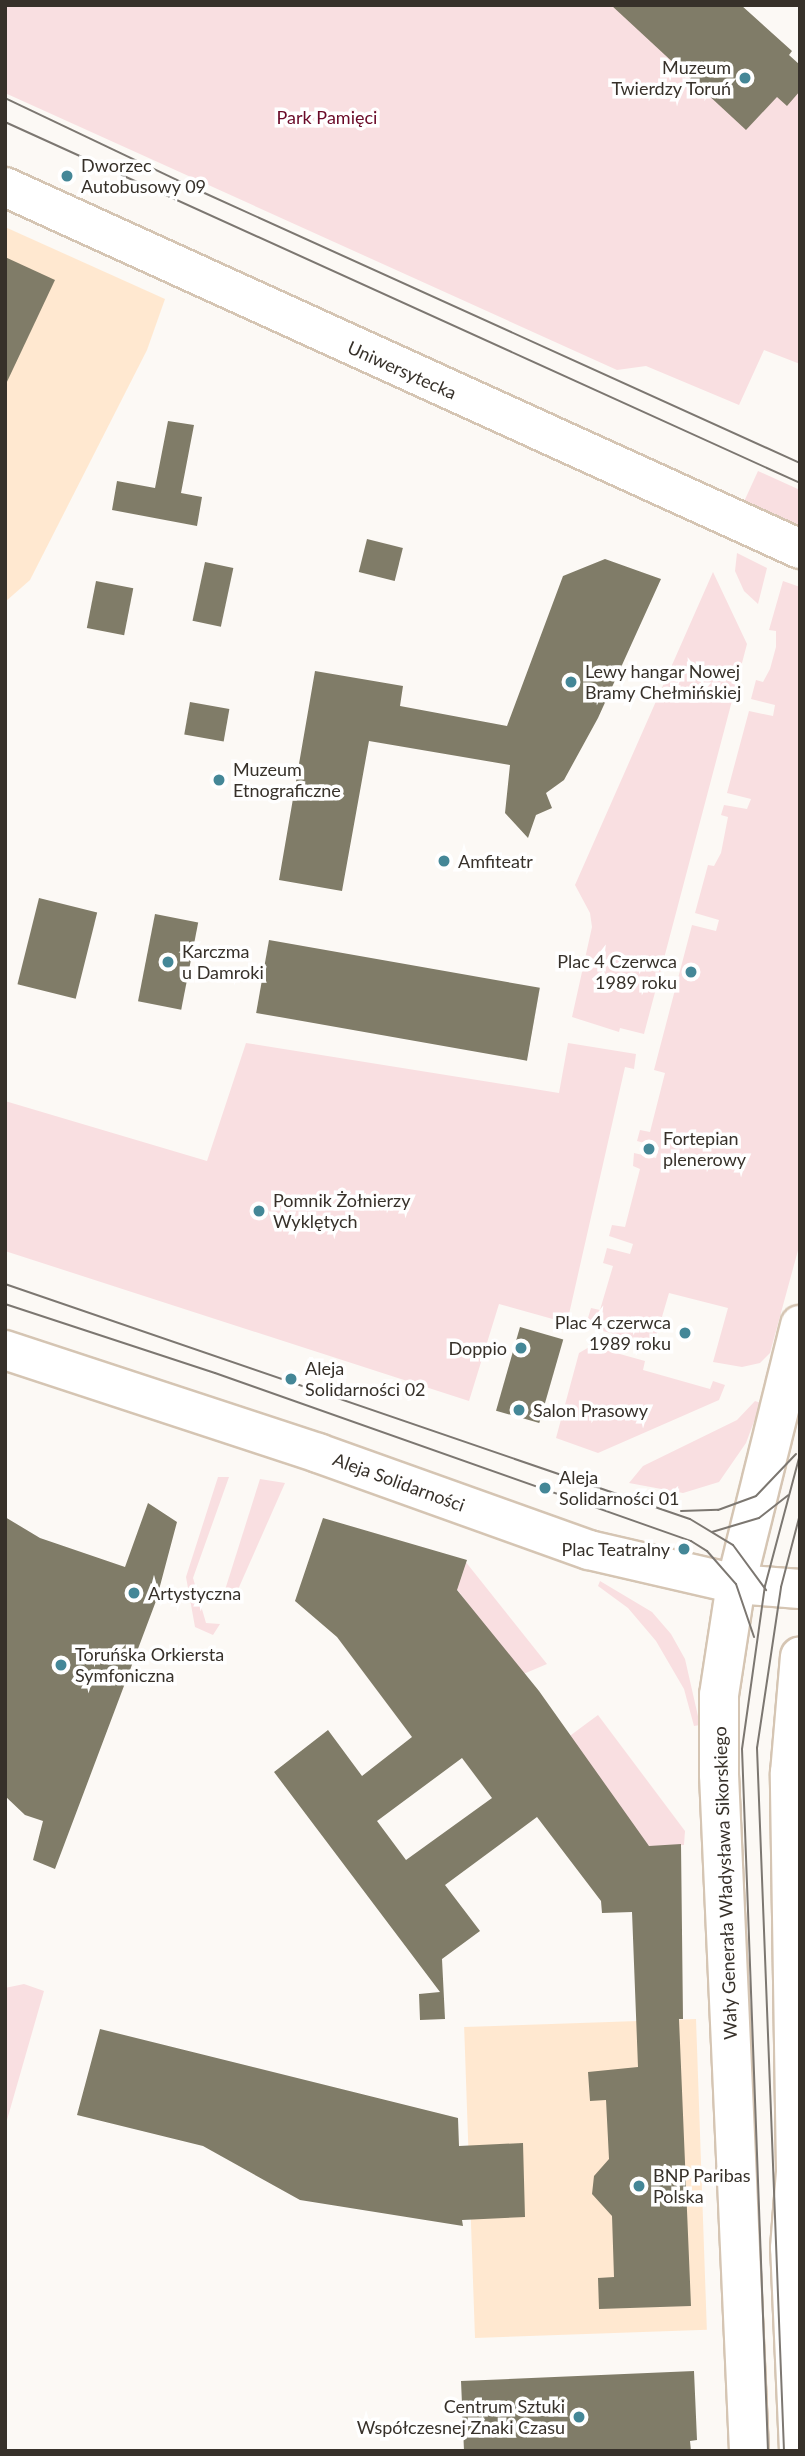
<!DOCTYPE html>
<meta charset="utf-8">
<style>
body{margin:0}
#map{position:relative;width:805px;height:2456px;overflow:hidden;background:#fcf9f5;font-family:Lato,sans-serif}
div>[style]{position:absolute}
.built>*{inset:0;background:#ffe8d0;transform-origin:0 0}
.green>*{inset:0;background:#f9dfe1}
.building>*{inset:0;background:#807c68;transform-origin:0 0}
.roads{filter:drop-shadow(2px 0 #d5c5b3) drop-shadow(-2px 0 #d5c5b3) drop-shadow(0 2px #d5c5b3) drop-shadow(0 -2px #d5c5b3)}
.minor>*{height:38px;margin:-19px;padding:0 19px;transform-origin:19px;border-radius:19px;background:#fff}
.tram>*{height:2px;margin:-1px;padding:0 1px;transform-origin:1px;border-radius:1px;background:#7c7771}
.dots>*{width:19px;height:19px;translate:-50% -50%;box-sizing:border-box;border:4px solid #fff;border-radius:50%}
span{translate:-50% -50%;white-space:nowrap;text-align:center;line-height:1.15;-webkit-text-stroke:7px #fff;paint-order:stroke}
.poi-label{font-size:18px;color:#37312a}
.right{translate:-100% -50%;text-align:right}
.left{translate:0 -50%;text-align:left}
.park-label{font-size:18px;color:#6a0a28}
.street-label{font-size:18px;color:#37312a}
.frame{position:absolute;inset:0;border:7px solid #37312a;pointer-events:none}
</style>
<div id="map">
<div class="built">
<div style="clip-path:polygon(5px 227px,165px 299px,147px 350px,30px 580px,5px 602px)"></div>
<div style="left:696px;top:2019px;width:311px;height:232px;rotate:88deg"></div>
</div>
<div class="green">
<div style="clip-path:polygon(5px 5px,729px 5px,800px 70px,800px 364px,764px 350px,739px 405px,646px 366px,617px 370px,5px 93px)"></div>
<div style="clip-path:polygon(758px 471px,800px 490px,800px 531px,742px 506px)"></div>
<div style="clip-path:polygon(737px 553px,767px 568px,758px 604px,744px 591px,735px 571px)"></div>
<div style="clip-path:polygon(713px 572px,747px 644px,644px 1034px,620px 1028px,619px 1032px,572px 1017px,592px 927px,590px 913px,575px 885px)"></div>
<div style="clip-path:polygon(783px 581px,800px 587px,800px 1243px,770px 1353px,760px 1363px,742px 1367px,713px 1362px,728px 1308px,669px 1293px,654px 1344px,595px 1329px,588px 1318px,591px 1308px,600px 1310px,613px 1266px,603px 1263px,607px 1248px,630px 1254px,633px 1244px,609px 1236px,612px 1225px,625px 1227px,640px 1169px,633px 1166px,634px 1153px,656px 1158px,659px 1147px,637px 1141px,640px 1130px,650px 1132px,665px 1073px,654px 1070px,692px 925px,716px 931px,719px 920px,695px 913px,708px 865px,714px 866px,721px 853px,728px 817px,721px 815px,724px 805px,747px 809px,751px 799px,727px 793px,749px 711px,773px 716px,775px 705px,751px 699px,756px 680px,763px 682px,770px 669px,776px 647px,776px 631px,769px 630px)"></div>
<div style="clip-path:polygon(246px 1043px,559px 1093px,568px 1043px,636px 1054px,634px 1069px,625px 1067px,567px 1323px,499px 1304px,469px 1401px,5px 1251px,5px 1101px,207px 1161px)"></div>
<div style="clip-path:polygon(591px 1346px,645px 1361px,643px 1370px,710px 1389px,713px 1381px,725px 1385px,719px 1400px,598px 1453px,556px 1438px,579px 1353px)"></div>
<div style="clip-path:polygon(755px 1401px,761px 1403px,746px 1443px,719px 1482px,683px 1493px,629px 1483px,643px 1466px,737px 1420px)"></div>
<div style="clip-path:polygon(218px 1477px,229px 1477px,193px 1578px,206px 1623px,220px 1624px,213px 1635px,195px 1627px,186px 1577px)"></div>
<div style="clip-path:polygon(260px 1479px,285px 1483px,236px 1594px,225px 1590px)"></div>
<div style="clip-path:polygon(465px 1561px,547px 1664px,521px 1675px,456px 1588px)"></div>
<div style="clip-path:polygon(600px 1581px,652px 1612px,671px 1634px,685px 1659px,700px 1725px,694px 1726px,684px 1689px,656px 1641px,628px 1608px,598px 1586px)"></div>
<div style="clip-path:polygon(598px 1715px,685px 1831px,684px 1845px,649px 1847px,567px 1738px)"></div>
<div style="clip-path:polygon(24px 1984px,44px 1991px,5px 2127px,5px 1988px)"></div>
</div>
<div class="building">
<div style="clip-path:polygon(611px 5px,741px 5px,792px 51px,789px 55px,800px 65px,800px 91px,787px 106px,777px 97px,746px 130px)"></div>
<div style="clip-path:polygon(5px 257px,55px 280px,5px 386px)"></div>
<div style="clip-path:polygon(168px 421px,194px 425px,181px 493px,202px 497px,197px 526px,112px 510px,117px 481px,155px 488px)"></div>
<div style="left:367px;top:539px;width:37px;height:34px;rotate:14deg"></div>
<div style="clip-path:polygon(605px 559px,661px 579px,598px 718px,564px 780px,546px 793px,552px 808px,536px 815px,528px 838px,505px 813px,510px 765px,369px 741px,342px 891px,279px 880px,315px 671px,403px 686px,400px 706px,507px 726px,563px 576px)"></div>
<div style="left:205px;top:562px;width:29px;height:60px;rotate:12deg"></div>
<div style="left:96px;top:581px;width:38px;height:48px;rotate:11deg"></div>
<div style="left:190px;top:702px;width:40px;height:33px;rotate:10deg"></div>
<div style="left:39px;top:898px;width:60px;height:89px;rotate:14deg"></div>
<div style="left:155px;top:914px;width:44px;height:89px;rotate:11deg"></div>
<div style="left:269px;top:940px;width:275px;height:74px;rotate:10deg"></div>
<div style="left:520px;top:1327px;width:45px;height:87px;rotate:16deg"></div>
<div style="clip-path:polygon(148px 1503px,177px 1522px,156px 1601px,55px 1869px,33px 1860px,43px 1821px,25px 1815px,5px 1796px,5px 1517px,40px 1538px,125px 1567px)"></div>
<div style="clip-path:polygon(evenodd,323px 1518px,467px 1560px,457px 1590px,539px 1691px,649px 1846px,681px 1844px,683px 2019px,679px 2019px,691px 2306px,599px 2309px,598px 2278px,614px 2277px,612px 2216px,592px 2194px,594px 2176px,609px 2159px,606px 2100px,590px 2101px,588px 2072px,638px 2067px,632px 1912px,602px 1913px,601px 1901px,537px 1817px,445px 1885px,480px 1931px,442px 1959px,445px 2019px,420px 2020px,419px 1994px,440px 1992px,274px 1772px,328px 1730px,362px 1776px,412px 1737px,337px 1637px,295px 1601px,323px 1518px,462px 1758px,492px 1798px,406px 1860px,377px 1821px,462px 1758px)"></div>
<div style="clip-path:polygon(100px 2029px,458px 2118px,459px 2146px,523px 2143px,525px 2217px,462px 2220px,463px 2226px,300px 2200px,203px 2146px,77px 2115px)"></div>
<div style="clip-path:polygon(694px 2371px,697px 2440px,690px 2441px,691px 2451px,464px 2451px,461px 2381px)"></div>
</div>
<div class="roads">
<div class="minor">
<div style="left:5px;top:187px;width:874px;rotate:24.48deg"></div>
<div style="left:5px;top:1350px;width:330px;rotate:18.2deg"></div>
<div style="left:318px;top:1453px;width:288px;rotate:19.7deg"></div>
<div style="left:589px;top:1550px;width:151px;rotate:13deg"></div>
<div style="left:736px;top:1584px;width:64px;rotate:4.5deg"></div>
<div style="left:749px;top:2451px;width:678px;rotate:-92.54deg"></div>
<div style="left:719px;top:1774px;width:79px;rotate:-90deg"></div>
<div style="left:719px;top:1695px;width:112px;rotate:-81.3deg"></div>
<div style="left:736px;top:1584px;width:267px;rotate:-76.1deg"></div>
<div style="left:799px;top:2451px;width:203px;rotate:-92.5deg"></div>
<div style="left:790px;top:2248px;width:77px;rotate:-85.5deg"></div>
<div style="left:796px;top:2171px;width:398px;rotate:-90.9deg"></div>
<div style="left:790px;top:1773px;width:117px;rotate:-85.1deg"></div>
</div>
</div>
<div class="tram">
<div style="left:5px;top:98px;width:216px;rotate:25.5deg"></div>
<div style="left:200px;top:191px;width:659px;rotate:24.39deg"></div>
<div style="left:5px;top:122px;width:873px;rotate:24.42deg"></div>
<div style="left:5px;top:1284px;width:724px;rotate:18.94deg"></div>
<div style="left:690px;top:1519px;width:50px;rotate:31.2deg"></div>
<div style="left:733px;top:1545px;width:56px;rotate:53.7deg"></div>
<div style="left:5px;top:1304px;width:221px;rotate:18.2deg"></div>
<div style="left:215px;top:1373px;width:505px;rotate:19.44deg"></div>
<div style="left:691px;top:1541px;width:19px;rotate:32deg"></div>
<div style="left:707px;top:1551px;width:44px;rotate:48.7deg"></div>
<div style="left:736px;top:1584px;width:56px;rotate:71.2deg"></div>
<div style="left:681px;top:1511px;width:37px;rotate:-2deg"></div>
<div style="left:718px;top:1510px;width:40px;rotate:-20.2deg"></div>
<div style="left:756px;top:1496px;width:58px;rotate:-46.4deg"></div>
<div style="left:712px;top:1532px;width:49px;rotate:-16.6deg"></div>
<div style="left:759px;top:1518px;width:37px;rotate:-38deg"></div>
<div style="left:768px;top:2451px;width:702px;rotate:-92.12deg"></div>
<div style="left:742px;top:1749px;width:165px;rotate:-82deg"></div>
<div style="left:765px;top:1586px;width:137px;rotate:-75.1deg"></div>
<div style="left:784px;top:2451px;width:704px;rotate:-92.2deg"></div>
<div style="left:757px;top:1748px;width:163px;rotate:-81.5deg"></div>
<div style="left:781px;top:1587px;width:75px;rotate:-75.4deg"></div>
</div>
<div class="dots">
<div style="left:745px;top:78px;background:#448797"></div>
<div style="left:67px;top:176px;background:#448797"></div>
<div style="left:571px;top:682px;background:#448797"></div>
<div style="left:219px;top:780px;background:#448797"></div>
<div style="left:444px;top:861px;background:#448797"></div>
<div style="left:168px;top:962px;background:#448797"></div>
<div style="left:691px;top:972px;background:#448797"></div>
<div style="left:649px;top:1149px;background:#448797"></div>
<div style="left:259px;top:1211px;background:#448797"></div>
<div style="left:685px;top:1333px;background:#448797"></div>
<div style="left:521px;top:1348px;background:#448797"></div>
<div style="left:291px;top:1379px;background:#448797"></div>
<div style="left:519px;top:1410px;background:#448797"></div>
<div style="left:545px;top:1488px;background:#448797"></div>
<div style="left:684px;top:1549px;background:#448797"></div>
<div style="left:134px;top:1593px;background:#448797"></div>
<div style="left:61px;top:1665px;background:#448797"></div>
<div style="left:639px;top:2186px;background:#448797"></div>
<div style="left:579px;top:2417px;background:#448797"></div>
</div>
<div class="poi-label">
<span class="right" style="left:731px;top:78px">Muzeum<br>Twierdzy Toruń</span>
<span class="left" style="left:81px;top:176px">Dworzec<br>Autobusowy 09</span>
<span class="left" style="left:585px;top:682px">Lewy hangar Nowej<br>Bramy Chełmińskiej</span>
<span class="left" style="left:233px;top:780px">Muzeum<br>Etnograficzne</span>
<span class="left" style="left:458px;top:861px">Amfiteatr</span>
<span class="left" style="left:182px;top:962px">Karczma<br>u Damroki</span>
<span class="right" style="left:677px;top:972px">Plac 4 Czerwca<br>1989 roku</span>
<span class="left" style="left:663px;top:1149px">Fortepian<br>plenerowy</span>
<span class="left" style="left:273px;top:1211px">Pomnik Żołnierzy<br>Wyklętych</span>
<span class="right" style="left:671px;top:1333px">Plac 4 czerwca<br>1989 roku</span>
<span class="right" style="left:507px;top:1348px">Doppio</span>
<span class="left" style="left:305px;top:1379px">Aleja<br>Solidarności 02</span>
<span class="left" style="left:533px;top:1410px">Salon Prasowy</span>
<span class="left" style="left:559px;top:1488px">Aleja<br>Solidarności 01</span>
<span class="right" style="left:670px;top:1549px">Plac Teatralny</span>
<span class="left" style="left:148px;top:1593px">Artystyczna</span>
<span class="left" style="left:75px;top:1665px">Toruńska Orkiersta<br>Symfoniczna</span>
<span class="left" style="left:653px;top:2186px">BNP Paribas<br>Polska</span>
<span class="right" style="left:565px;top:2417px">Centrum Sztuki<br>Współczesnej Znaki Czasu</span>
</div>
<div class="park-label">
<span style="left:327px;top:117px">Park Pamięci</span>
</div>
<div class="street-label">
<span style="left:402px;top:370px;rotate:24deg">Uniwersytecka</span>
<span style="left:399px;top:1482px;rotate:20deg">Aleja Solidarności</span>
<span style="left:725px;top:1883px;rotate:-92deg">Wały Generała Władysława Sikorskiego</span>
</div>
<div class="frame"></div>
</div>
